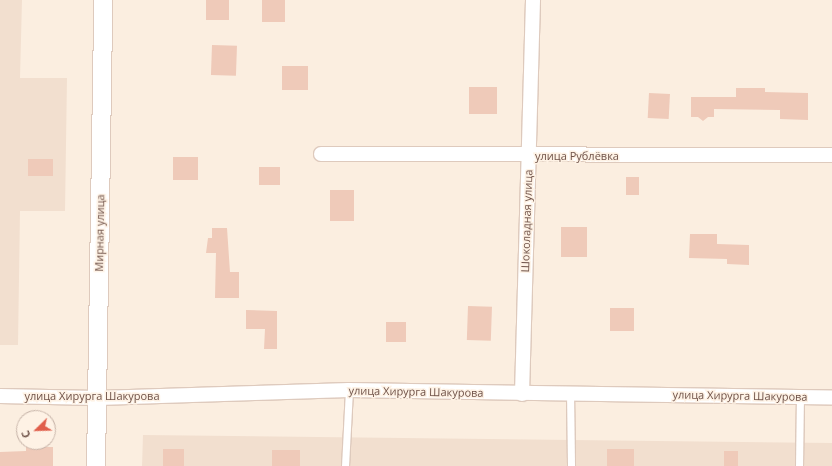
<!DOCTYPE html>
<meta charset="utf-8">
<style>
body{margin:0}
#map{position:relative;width:832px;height:466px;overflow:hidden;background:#fbeee0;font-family:"Open Sans",sans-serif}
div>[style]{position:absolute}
.residential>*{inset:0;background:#f2dfcf}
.building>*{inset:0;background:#efcab9;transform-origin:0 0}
.roads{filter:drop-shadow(1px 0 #decabd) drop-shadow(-1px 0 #decabd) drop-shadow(0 1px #decabd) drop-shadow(0 -1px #decabd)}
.service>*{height:7px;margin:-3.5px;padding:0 3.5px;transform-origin:3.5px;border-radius:3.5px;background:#fff}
.minor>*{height:14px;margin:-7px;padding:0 7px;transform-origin:7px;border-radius:7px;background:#fff}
.tertiary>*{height:18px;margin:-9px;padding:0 9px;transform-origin:9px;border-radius:9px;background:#fff}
span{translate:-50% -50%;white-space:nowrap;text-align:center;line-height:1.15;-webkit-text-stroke:3px #fef2e5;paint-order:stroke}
.street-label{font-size:11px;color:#705349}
.north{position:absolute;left:16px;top:410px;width:40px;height:40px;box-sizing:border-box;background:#fef2e5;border:1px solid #c5b2a7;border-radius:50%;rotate:247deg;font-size:11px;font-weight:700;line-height:16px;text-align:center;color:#705349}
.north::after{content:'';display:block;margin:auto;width:14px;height:18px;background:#e05e4a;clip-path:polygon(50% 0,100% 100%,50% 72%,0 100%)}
</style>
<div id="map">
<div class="residential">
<div style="clip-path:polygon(0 0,22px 0,20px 78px,67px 78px,65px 211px,20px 211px,18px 345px,0 345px)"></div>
<div style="clip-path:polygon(143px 435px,832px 443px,832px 466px,142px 466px)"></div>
</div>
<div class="building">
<div style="left:206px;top:0;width:23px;height:20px"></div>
<div style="left:262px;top:0;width:23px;height:22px"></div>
<div style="left:212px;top:45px;width:25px;height:30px;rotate:2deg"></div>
<div style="left:282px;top:66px;width:26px;height:24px"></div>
<div style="left:469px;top:87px;width:28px;height:27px"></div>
<div style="clip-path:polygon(736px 88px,765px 88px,765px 92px,808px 93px,808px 120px,780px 119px,780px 110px,714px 109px,714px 117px,708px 117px,703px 121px,698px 117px,691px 117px,691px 97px,736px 97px)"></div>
<div style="left:649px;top:93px;width:21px;height:25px;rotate:3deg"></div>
<div style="left:173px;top:157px;width:25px;height:23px"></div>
<div style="left:28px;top:159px;width:25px;height:17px"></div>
<div style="left:259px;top:167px;width:21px;height:18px"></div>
<div style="left:626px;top:177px;width:13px;height:18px"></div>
<div style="left:330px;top:190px;width:24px;height:31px"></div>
<div style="left:561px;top:227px;width:26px;height:30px"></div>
<div style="clip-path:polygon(212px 228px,227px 228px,230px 272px,239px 272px,239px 298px,215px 298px,216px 253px,206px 253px,208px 238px,212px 238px)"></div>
<div style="clip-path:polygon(690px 234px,717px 234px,717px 244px,749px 245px,749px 265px,727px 264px,727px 259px,689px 258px)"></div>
<div style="left:468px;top:306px;width:24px;height:34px;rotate:2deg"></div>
<div style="left:610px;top:308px;width:24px;height:23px"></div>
<div style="clip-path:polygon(246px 310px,277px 311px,277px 349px,264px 349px,265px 329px,246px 329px)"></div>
<div style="left:386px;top:322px;width:20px;height:20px"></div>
<div style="clip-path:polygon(26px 447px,53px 447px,53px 466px,0 466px,0 452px,26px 451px)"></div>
<div style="left:163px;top:449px;width:21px;height:17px"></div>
<div style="left:607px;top:449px;width:27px;height:17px"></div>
<div style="left:272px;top:450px;width:28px;height:16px"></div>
<div style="left:724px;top:451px;width:14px;height:15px"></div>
</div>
<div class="roads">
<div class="service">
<div style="left:570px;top:392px;width:74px;rotate:89.2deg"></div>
<div style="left:345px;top:466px;width:76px;rotate:-87deg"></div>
<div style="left:799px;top:466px;width:69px;rotate:-89.2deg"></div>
</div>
<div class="minor">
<div style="left:321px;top:154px;width:511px;rotate:0.11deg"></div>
<div style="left:522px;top:394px;width:394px;rotate:-88.4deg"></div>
<div style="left:0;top:396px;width:98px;rotate:1.2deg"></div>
<div style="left:98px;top:398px;width:251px;rotate:-1.8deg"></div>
<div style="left:349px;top:390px;width:483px;rotate:0.9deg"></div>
</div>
<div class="tertiary">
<div style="left:96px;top:466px;width:466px;rotate:-89.1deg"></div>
</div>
</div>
<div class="street-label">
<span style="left:577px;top:156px">улица Рублёвка</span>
<span style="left:527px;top:221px;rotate:-88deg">Шоколадная улица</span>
<span style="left:100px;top:233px;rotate:-89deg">Мирная улица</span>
<span style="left:416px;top:392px;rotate:1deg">улица Хирурга Шакурова</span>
<span style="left:92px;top:396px">улица Хирурга Шакурова</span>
<span style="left:740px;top:396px;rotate:1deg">улица Хирурга Шакурова</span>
</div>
<div class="north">С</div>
</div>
